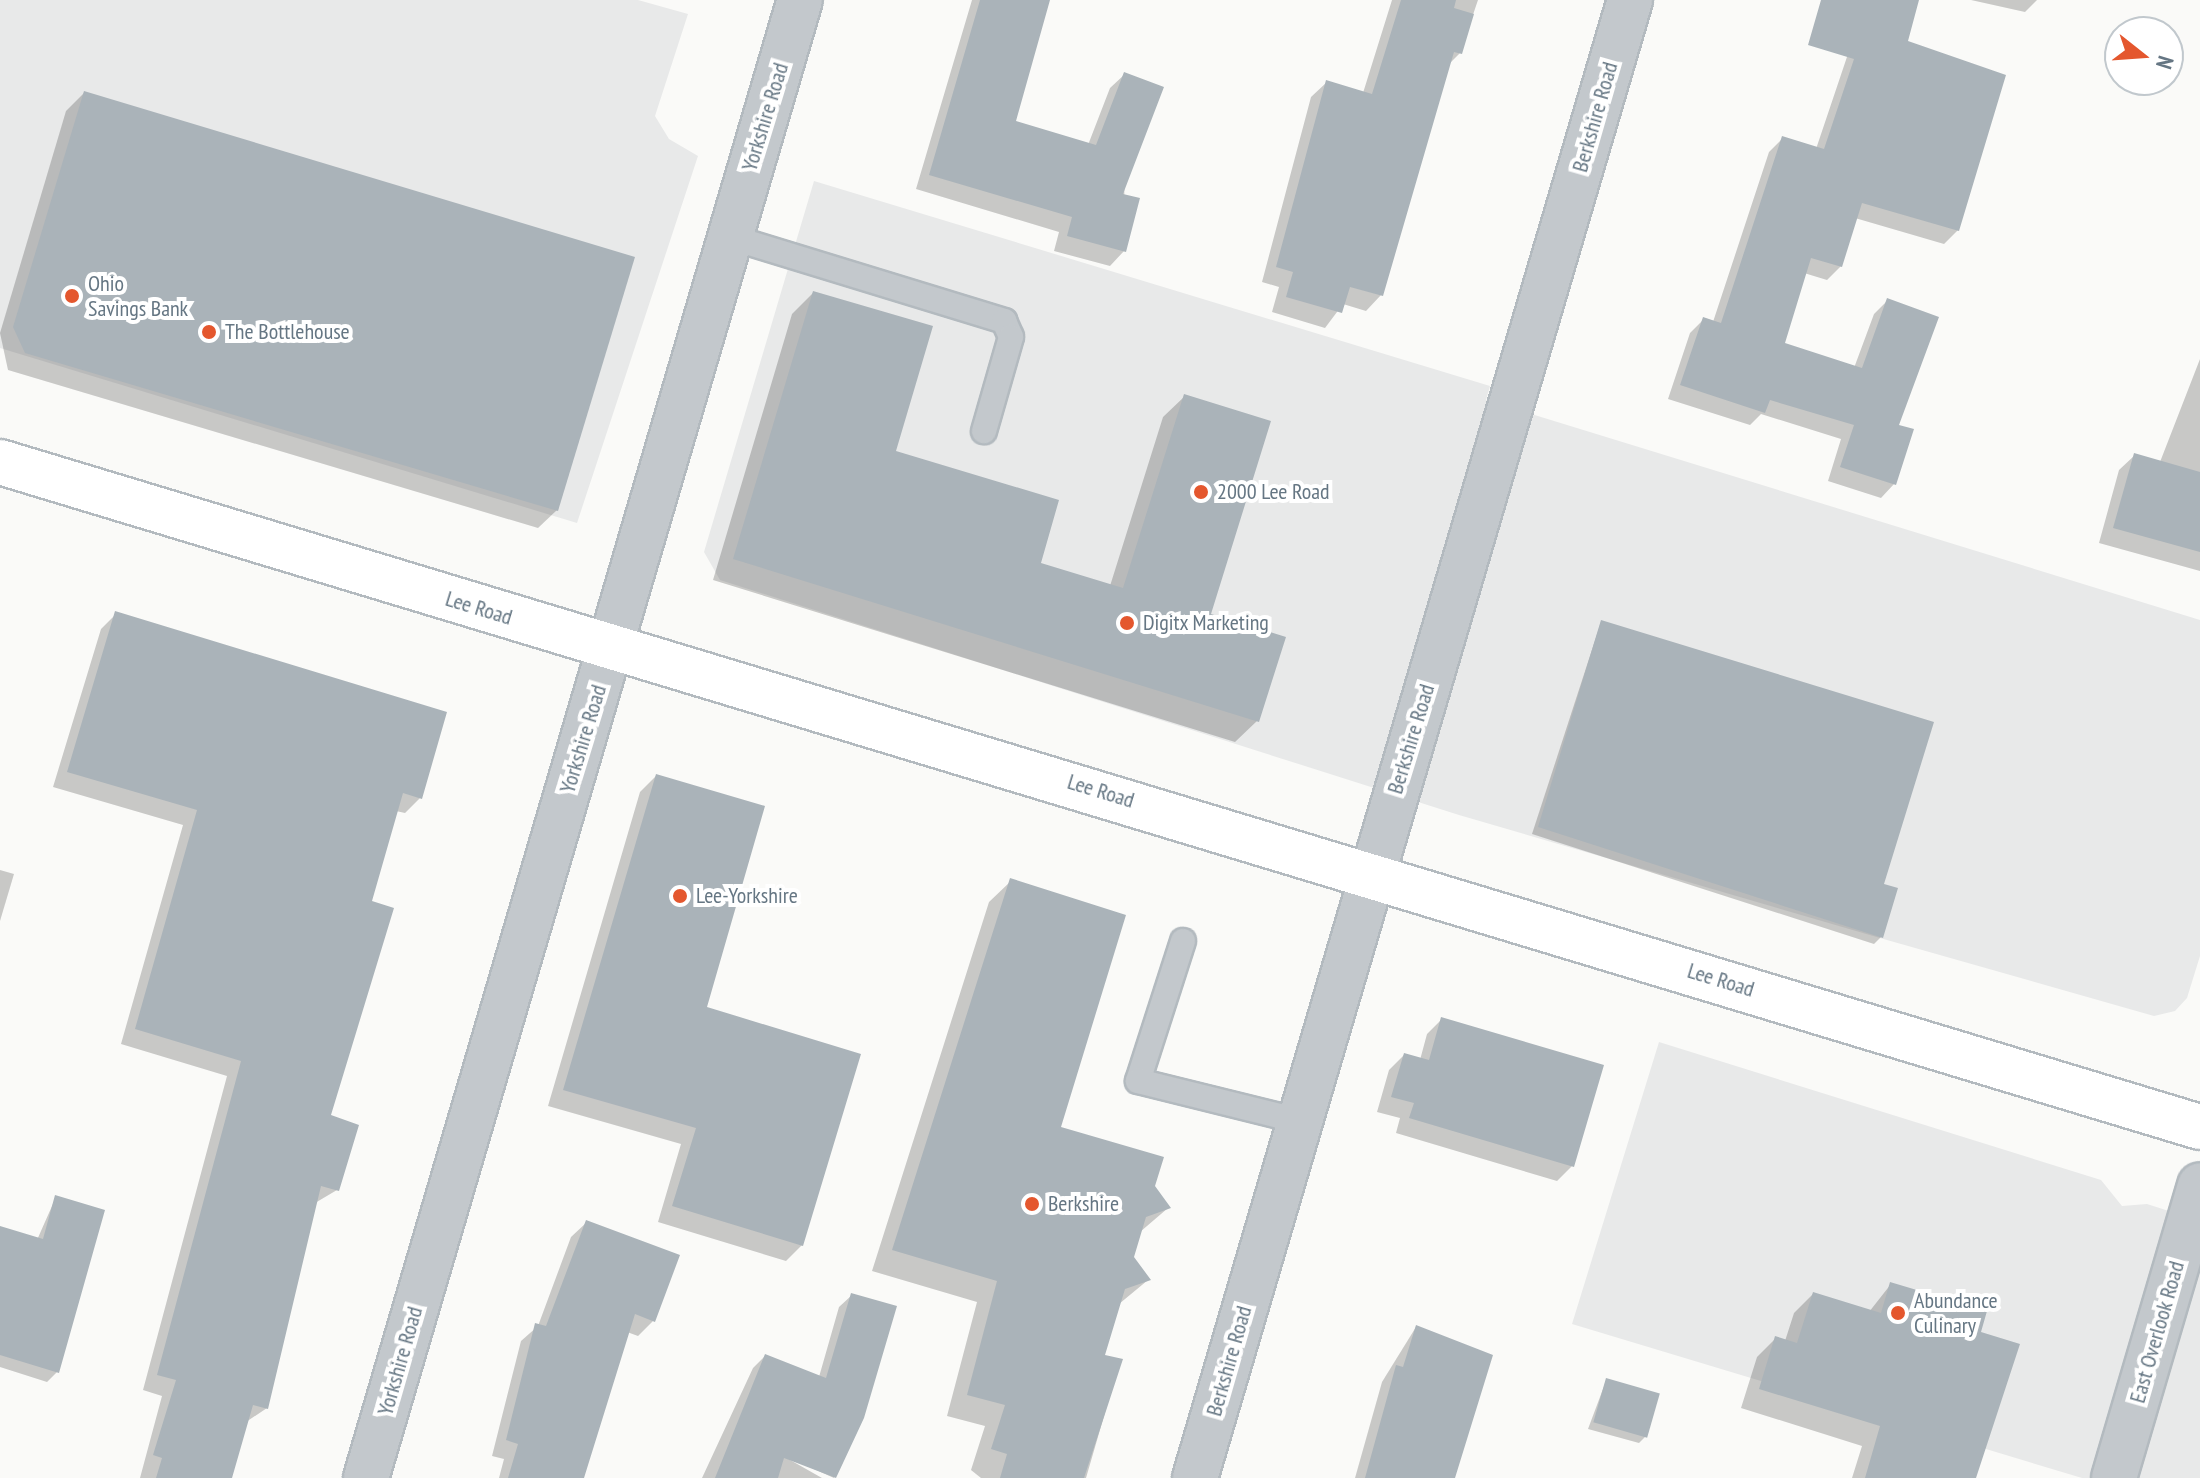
<!DOCTYPE html>
<style>
body{margin:0}
#map{position:relative;width:2200px;height:1478px;overflow:hidden;background:#fafaf8;font-family:"PT Sans Narrow",sans-serif}
div>[style]{position:absolute}
.built>*{inset:0;background:#e8e9e9}
.shadow>*{inset:0;background:#0003}
.building>*{inset:0;background:#aab3b9;transform-origin:0 0}
.roads{filter:drop-shadow(2px 0 #b3babf) drop-shadow(-2px 0 #b3babf) drop-shadow(0 2px #b3babf) drop-shadow(0 -2px #b3babf)}
.service>*{height:24px;margin:-12px;padding:0 12px;transform-origin:12px;border-radius:12px;background:#c3c8cc}
.minor>*{height:44px;margin:-22px;padding:0 22px;transform-origin:22px;border-radius:22px;background:#c3c8cc}
.secondary>*{height:44px;margin:-22px;padding:0 22px;transform-origin:22px;border-radius:22px;background:#fff}
.dots>*{width:22px;height:22px;translate:-50% -50%;box-sizing:border-box;border:4px solid #fff;border-radius:50%}
span{translate:-50% -50%;white-space:nowrap;text-align:center;line-height:1.15;-webkit-text-stroke:8px #fff;paint-order:stroke}
.street-label{font-size:22px;color:#657683}
.poi-label{font-size:22px;color:#657683}
.left{translate:0 -50%;text-align:left}
.north{position:absolute;left:2104px;top:16px;width:80px;height:80px;box-sizing:border-box;background:#fff;border:2px solid #c1c8cd;border-radius:50%;rotate:107deg;font-size:22px;font-weight:700;line-height:32px;text-align:center;color:#657683}
.north::after{content:'';display:block;margin:auto;width:28px;height:36px;background:#e4572e;clip-path:polygon(50% 0,100% 100%,50% 72%,0 100%)}
</style>
<div id="map">
<div class="built">
<div style="clip-path:polygon(0 0,638px 0,688px 14px,655px 116px,669px 139px,698px 156px,577px 523px,0 348px)"></div>
<div style="clip-path:polygon(814px 181px,1490px 386px,1486px 400px,2200px 620px,2200px 956px,2187px 998px,2175px 1011px,2154px 1016px,1887px 940px,1459px 815px,720px 580px,704px 552px)"></div>
<div style="clip-path:polygon(1659px 1042px,2101px 1180px,2122px 1206px,2147px 1204px,2200px 1221px,2200px 1478px,2082px 1478px,1572px 1324px)"></div>
</div>
<div class="shadow">
<div style="clip-path:polygon(972px 0,1048px 0,1014px 123px,1088px 145px,1110px 88px,1125px 74px,1124px 251px,1110px 266px,1054px 251px,1059px 232px,916px 189px)"></div>
<div style="clip-path:polygon(1392px 0,1478px 0,1460px 53px,1448px 65px,1381px 295px,1366px 311px,1343px 304px,1325px 328px,1272px 312px,1279px 287px,1262px 282px,1311px 97px,1327px 82px,1363px 93px)"></div>
<div style="clip-path:polygon(1971px 0,2037px 0,2025px 12px)"></div>
<div style="clip-path:polygon(1852px 42px,1958px 230px,1944px 244px,1855px 218px,1841px 266px,1827px 280px,1804px 273px,1782px 344px,1854px 368px,1874px 314px,1888px 300px,1897px 426px,1894px 484px,1881px 498px,1828px 481px,1841px 439px,1761px 414px,1750px 425px,1668px 399px,1690px 333px,1704px 319px,1713px 322px,1769px 152px,1783px 138px,1816px 149px)"></div>
<div style="clip-path:polygon(84px 93px,557px 510px,538px 528px,8px 370px,0 333px,66px 111px)"></div>
<div style="clip-path:polygon(813px 293px,893px 452px,1038px 564px,1110px 586px,1163px 417px,1185px 396px,1209px 615px,1257px 721px,1235px 742px,713px 580px,792px 314px)"></div>
<div style="clip-path:polygon(2200px 359px,2200px 571px,2099px 543px,2119px 470px,2135px 455px,2160px 462px)"></div>
<div style="clip-path:polygon(116px 614px,420px 798px,405px 813px,396px 811px,369px 903px,328px 1116px,337px 1190px,315px 1203px,267px 1408px,246px 1422px,230px 1478px,140px 1478px,162px 1396px,143px 1390px,227px 1076px,121px 1044px,183px 825px,53px 787px,101px 629px)"></div>
<div style="clip-path:polygon(1601px 622px,1881px 885px,1881px 937px,1874px 944px,1532px 834px)"></div>
<div style="clip-path:polygon(656px 776px,704px 1009px,802px 1245px,786px 1261px,658px 1222px,681px 1144px,548px 1106px,640px 792px)"></div>
<div style="clip-path:polygon(0 870px,14px 874px,0 921px)"></div>
<div style="clip-path:polygon(1011px 881px,1059px 1128px,1153px 1186px,1168px 1208px,1140px 1232px,1132px 1258px,1148px 1280px,1119px 1304px,1103px 1356px,1120px 1361px,1086px 1478px,981px 1478px,971px 1470px,985px 1426px,947px 1416px,977px 1302px,872px 1271px,989px 902px)"></div>
<div style="clip-path:polygon(1442px 1019px,1572px 1166px,1557px 1181px,1396px 1133px,1400px 1118px,1377px 1112px,1389px 1070px,1404px 1055px,1420px 1060px,1427px 1034px)"></div>
<div style="clip-path:polygon(56px 1197px,57px 1372px,47px 1382px,0 1367px,0 1228px,37px 1240px)"></div>
<div style="clip-path:polygon(587px 1222px,653px 1321px,638px 1336px,627px 1332px,582px 1478px,499px 1478px,504px 1459px,492px 1456px,521px 1341px,538px 1326px,571px 1237px)"></div>
<div style="clip-path:polygon(1891px 1284px,1978px 1333px,1975px 1478px,1852px 1478px,1862px 1446px,1741px 1408px,1757px 1357px,1776px 1338px,1785px 1341px,1794px 1313px,1813px 1294px,1869px 1312px)"></div>
<div style="clip-path:polygon(852px 1295px,862px 1417px,834px 1478px,776px 1452px,822px 1478px,702px 1478px,753px 1368px,765px 1356px,819px 1377px,839px 1307px)"></div>
<div style="clip-path:polygon(1416px 1327px,1453px 1478px,1355px 1478px,1382px 1382px)"></div>
<div style="clip-path:polygon(1606px 1381px,1646px 1436px,1639px 1443px,1588px 1429px)"></div>
</div>
<div class="building">
<div style="clip-path:polygon(980px 0,1050px 0,1016px 121px,1096px 145px,1124px 72px,1164px 87px,1123px 194px,1140px 198px,1126px 252px,1067px 236px,1072px 217px,929px 175px)"></div>
<div style="clip-path:polygon(1401px 0,1456px 0,1454px 8px,1474px 14px,1462px 54px,1454px 52px,1383px 296px,1350px 287px,1342px 313px,1286px 297px,1293px 272px,1276px 267px,1326px 80px,1372px 94px)"></div>
<div style="clip-path:polygon(1821px 0,1919px 0,1908px 41px,2006px 75px,1959px 231px,1862px 203px,1842px 267px,1811px 258px,1785px 343px,1862px 368px,1887px 298px,1939px 317px,1899px 425px,1914px 429px,1896px 485px,1840px 467px,1854px 425px,1770px 400px,1765px 413px,1680px 385px,1703px 317px,1721px 323px,1782px 136px,1824px 149px,1854px 59px,1808px 45px)"></div>
<div style="clip-path:polygon(84px 91px,635px 257px,558px 511px,25px 353px,13px 327px)"></div>
<div style="clip-path:polygon(813px 291px,933px 326px,896px 451px,1059px 500px,1041px 563px,1123px 588px,1184px 394px,1271px 421px,1211px 614px,1286px 637px,1259px 722px,733px 559px)"></div>
<div style="clip-path:polygon(2134px 453px,2200px 472px,2200px 552px,2113px 528px)"></div>
<div style="clip-path:polygon(115px 611px,447px 712px,422px 799px,403px 793px,372px 901px,394px 908px,331px 1115px,359px 1125px,339px 1191px,321px 1186px,268px 1409px,253px 1405px,232px 1478px,156px 1478px,162px 1458px,153px 1455px,176px 1380px,157px 1375px,241px 1061px,135px 1029px,197px 810px,67px 772px)"></div>
<div style="clip-path:polygon(1601px 620px,1934px 722px,1884px 884px,1898px 888px,1883px 938px,1538px 827px)"></div>
<div style="clip-path:polygon(656px 774px,765px 806px,707px 1007px,861px 1054px,803px 1246px,672px 1206px,696px 1128px,563px 1090px)"></div>
<div style="clip-path:polygon(1010px 878px,1126px 915px,1061px 1127px,1164px 1157px,1155px 1186px,1171px 1208px,1146px 1217px,1134px 1257px,1151px 1280px,1125px 1289px,1105px 1355px,1123px 1359px,1084px 1478px,1000px 1478px,1007px 1454px,991px 1449px,1005px 1405px,967px 1395px,997px 1281px,892px 1250px)"></div>
<div style="clip-path:polygon(1441px 1017px,1604px 1065px,1574px 1167px,1409px 1118px,1414px 1103px,1391px 1097px,1404px 1053px,1429px 1060px)"></div>
<div style="clip-path:polygon(55px 1195px,105px 1210px,59px 1373px,0 1355px,0 1226px,43px 1239px)"></div>
<div style="clip-path:polygon(586px 1220px,680px 1255px,655px 1322px,635px 1314px,584px 1478px,508px 1478px,518px 1444px,506px 1440px,535px 1323px,546px 1326px)"></div>
<div style="clip-path:polygon(1890px 1282px,1987px 1311px,1981px 1332px,2020px 1344px,1976px 1478px,1865px 1478px,1880px 1426px,1759px 1389px,1775px 1336px,1797px 1343px,1813px 1292px,1881px 1313px)"></div>
<div style="clip-path:polygon(851px 1293px,897px 1306px,864px 1418px,836px 1478px,784px 1458px,778px 1478px,715px 1478px,765px 1354px,826px 1378px)"></div>
<div style="clip-path:polygon(1416px 1325px,1493px 1355px,1455px 1478px,1365px 1478px,1396px 1365px,1403px 1367px)"></div>
<div style="left:1606px;top:1378px;width:56px;height:46px;rotate:16deg"></div>
</div>
<div class="roads">
<div class="service">
<div style="left:730px;top:237px;width:287px;rotate:17deg"></div>
<div style="left:1004px;top:321px;width:17px;rotate:66deg"></div>
<div style="left:1011px;top:337px;width:98px;rotate:106deg"></div>
<div style="left:1183px;top:941px;width:147px;rotate:107.8deg"></div>
<div style="left:1138px;top:1081px;width:167px;rotate:13.9deg"></div>
</div>
<div class="minor">
<div style="left:366px;top:1478px;width:1540px;rotate:-73.64deg"></div>
<div style="left:1195px;top:1478px;width:1541px;rotate:-73.6deg"></div>
<div style="left:2114px;top:1478px;width:305px;rotate:-73.6deg"></div>
</div>
<div class="secondary">
<div style="left:0;top:462px;width:2298px;rotate:16.82deg"></div>
</div>
</div>
<div class="dots">
<div style="left:72px;top:296px;background:#e4572e"></div>
<div style="left:209px;top:332px;background:#e4572e"></div>
<div style="left:1201px;top:492px;background:#e4572e"></div>
<div style="left:1127px;top:623px;background:#e4572e"></div>
<div style="left:680px;top:896px;background:#e4572e"></div>
<div style="left:1032px;top:1204px;background:#e4572e"></div>
<div style="left:1898px;top:1313px;background:#e4572e"></div>
</div>
<div class="street-label">
<span style="left:765px;top:117px;rotate:-73deg">Yorkshire Road</span>
<span style="left:1595px;top:117px;rotate:-74deg">Berkshire Road</span>
<span style="left:479px;top:608px;rotate:17deg">Lee Road</span>
<span style="left:583px;top:739px;rotate:-73deg">Yorkshire Road</span>
<span style="left:1411px;top:739px;rotate:-73deg">Berkshire Road</span>
<span style="left:1101px;top:791px;rotate:17deg">Lee Road</span>
<span style="left:1721px;top:980px;rotate:17deg">Lee Road</span>
<span style="left:2157px;top:1332px;rotate:-74deg">East Overlook Road</span>
<span style="left:400px;top:1361px;rotate:-74deg">Yorkshire Road</span>
<span style="left:1229px;top:1361px;rotate:-74deg">Berkshire Road</span>
</div>
<div class="poi-label">
<span class="left" style="left:88px;top:296px">Ohio<br>Savings Bank</span>
<span class="left" style="left:225px;top:332px">The Bottlehouse</span>
<span class="left" style="left:1217px;top:492px">2000 Lee Road</span>
<span class="left" style="left:1143px;top:623px">Digitx Marketing</span>
<span class="left" style="left:696px;top:896px">Lee-Yorkshire</span>
<span class="left" style="left:1048px;top:1204px">Berkshire</span>
<span class="left" style="left:1914px;top:1313px">Abundance<br>Culinary</span>
</div>
<div class="north">N</div>
</div>
